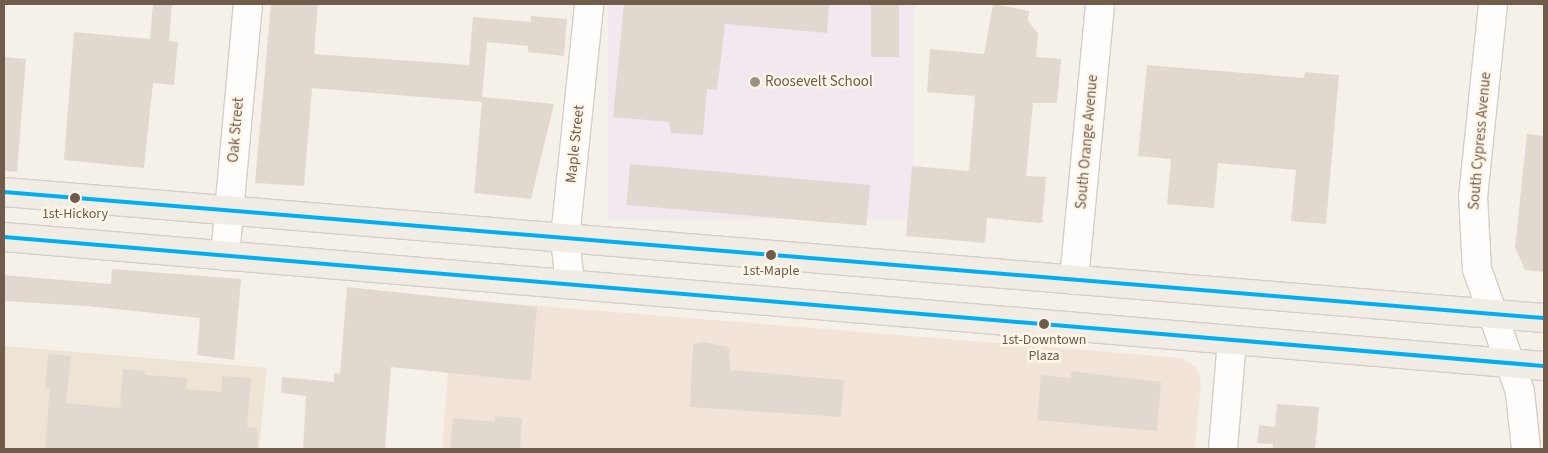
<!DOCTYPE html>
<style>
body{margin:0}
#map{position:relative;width:1548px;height:453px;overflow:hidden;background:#f5f1e8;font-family:"Source Sans 3",sans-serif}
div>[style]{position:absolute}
.residential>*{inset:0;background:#eee4d6}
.commercial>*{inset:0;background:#f3e4d9}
.education>*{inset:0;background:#f2e8f0;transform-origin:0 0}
.building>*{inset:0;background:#e1d9d0;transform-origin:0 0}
.roads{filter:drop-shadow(1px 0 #d4cec7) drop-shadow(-1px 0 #d4cec7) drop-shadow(0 1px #d4cec7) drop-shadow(0 -1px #d4cec7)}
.minor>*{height:28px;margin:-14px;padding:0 14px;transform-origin:14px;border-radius:14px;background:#fefdfc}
.major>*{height:28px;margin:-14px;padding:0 14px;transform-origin:14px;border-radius:14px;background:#f1ede5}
.bus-1>*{height:4px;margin:-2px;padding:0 2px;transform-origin:2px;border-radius:2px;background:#00aff2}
.dots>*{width:14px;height:14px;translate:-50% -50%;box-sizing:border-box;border:2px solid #fef7e9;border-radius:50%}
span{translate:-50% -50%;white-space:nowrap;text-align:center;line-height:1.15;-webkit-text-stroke:5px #fef7e9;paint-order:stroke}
.bus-label{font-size:14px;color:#715b4b}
.poi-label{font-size:15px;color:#715b4b}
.left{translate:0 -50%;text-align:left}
.street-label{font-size:15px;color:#715b4b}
.frame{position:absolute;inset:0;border:5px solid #715b4b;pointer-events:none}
</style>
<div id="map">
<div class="residential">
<div style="clip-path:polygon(4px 346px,267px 368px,259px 449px,4px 449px)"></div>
</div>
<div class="commercial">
<div style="clip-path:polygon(454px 299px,1182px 358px,1196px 368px,1201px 381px,1195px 449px,442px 449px)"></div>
</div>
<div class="education">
<div style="left:608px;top:4px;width:306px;height:215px"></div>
</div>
<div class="building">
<div style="clip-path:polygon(153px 4px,172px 4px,169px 41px,178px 42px,174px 85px,153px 83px,144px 168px,64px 160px,74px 32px,150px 39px)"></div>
<div style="clip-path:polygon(271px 4px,318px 4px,314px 54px,469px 65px,473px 17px,531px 22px,531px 16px,567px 19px,564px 56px,528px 52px,528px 46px,487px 42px,482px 97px,554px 104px,531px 199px,474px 193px,482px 102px,312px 88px,304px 186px,255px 183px)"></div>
<div style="clip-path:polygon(624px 4px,829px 4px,827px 33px,725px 24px,717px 90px,707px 89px,703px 135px,671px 133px,669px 122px,613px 117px)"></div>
<div style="left:871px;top:4px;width:28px;height:53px"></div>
<div style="clip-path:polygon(993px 4px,1029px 11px,1028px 21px,1038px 33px,1036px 57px,1061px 59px,1057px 103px,1033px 103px,1026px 176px,1046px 177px,1042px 223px,987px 218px,985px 243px,906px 236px,912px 166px,969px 171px,975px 96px,927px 92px,930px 49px,984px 54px)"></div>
<div style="clip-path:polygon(4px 57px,26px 59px,17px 172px,4px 171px)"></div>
<div style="clip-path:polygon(1147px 65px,1304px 78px,1305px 72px,1339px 75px,1326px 224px,1291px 221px,1296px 170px,1218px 163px,1214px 208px,1167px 204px,1171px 159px,1138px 156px)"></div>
<div style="clip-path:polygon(1527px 134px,1544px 136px,1544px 272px,1525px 270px,1515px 247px)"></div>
<div style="left:630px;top:164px;width:241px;height:41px;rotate:5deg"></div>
<div style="clip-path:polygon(112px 269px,241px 279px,234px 360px,197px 355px,200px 318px,87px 306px,4px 301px,4px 275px,111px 284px)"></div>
<div style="clip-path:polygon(347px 287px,537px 307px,531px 381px,391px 367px,385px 449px,303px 449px,306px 396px,281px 393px,282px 377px,334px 382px,334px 373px,340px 374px)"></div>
<div style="clip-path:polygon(703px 342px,729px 347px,730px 370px,844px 380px,841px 417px,690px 407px,693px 344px)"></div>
<div style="clip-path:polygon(48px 354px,71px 356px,66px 403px,120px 408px,123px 369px,145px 371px,145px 375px,187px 378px,186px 389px,221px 392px,222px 376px,251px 378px,247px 427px,257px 428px,258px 449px,45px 449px,50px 389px,45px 388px)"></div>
<div style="clip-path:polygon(1071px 371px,1161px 382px,1157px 431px,1037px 420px,1041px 375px,1071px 378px)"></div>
<div style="clip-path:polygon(1277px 404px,1319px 407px,1315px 449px,1273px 448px,1273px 444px,1257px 443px,1259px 425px,1275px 427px)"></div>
<div style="clip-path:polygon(495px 416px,522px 418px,520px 449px,450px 449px,453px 418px,495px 422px)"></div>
</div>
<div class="roads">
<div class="minor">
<div style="left:1493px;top:4px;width:193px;rotate:95.9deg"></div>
<div style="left:1473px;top:196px;width:73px;rotate:86.9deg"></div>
<div style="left:1477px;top:269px;width:130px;rotate:70.7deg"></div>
<div style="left:1520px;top:392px;width:57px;rotate:84deg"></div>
<div style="left:225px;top:256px;width:253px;rotate:-84.8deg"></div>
<div style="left:1074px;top:280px;width:277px;rotate:-84.6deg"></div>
<div style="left:570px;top:284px;width:46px;rotate:-96.2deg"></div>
<div style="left:565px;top:238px;width:235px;rotate:-84.1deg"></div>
<div style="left:1223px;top:449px;width:109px;rotate:-85.3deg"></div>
</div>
<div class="major">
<div style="left:4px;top:192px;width:1545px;rotate:4.68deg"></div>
<div style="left:4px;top:237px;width:1545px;rotate:4.79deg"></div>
</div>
</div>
<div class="bus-1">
<div style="left:4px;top:192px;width:1545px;rotate:4.68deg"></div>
<div style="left:4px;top:237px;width:1545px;rotate:4.79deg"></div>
</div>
<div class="dots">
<div style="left:755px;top:82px;background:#9f9082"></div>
<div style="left:75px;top:198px;background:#715b4b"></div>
<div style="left:771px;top:255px;background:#715b4b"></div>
<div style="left:1044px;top:324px;background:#715b4b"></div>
</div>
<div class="bus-label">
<span style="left:75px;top:214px">1st-Hickory</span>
<span style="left:771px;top:271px">1st-Maple</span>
<span style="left:1044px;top:348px">1st-Downtown<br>Plaza</span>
</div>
<div class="poi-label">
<span class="left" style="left:765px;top:82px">Roosevelt School</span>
</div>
<div class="street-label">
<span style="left:236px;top:130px;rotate:-85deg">Oak Street</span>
<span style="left:1480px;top:141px;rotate:-85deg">South Cypress Avenue</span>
<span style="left:1087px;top:142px;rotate:-85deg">South Orange Avenue</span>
<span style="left:575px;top:144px;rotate:-84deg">Maple Street</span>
</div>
<div class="frame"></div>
</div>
